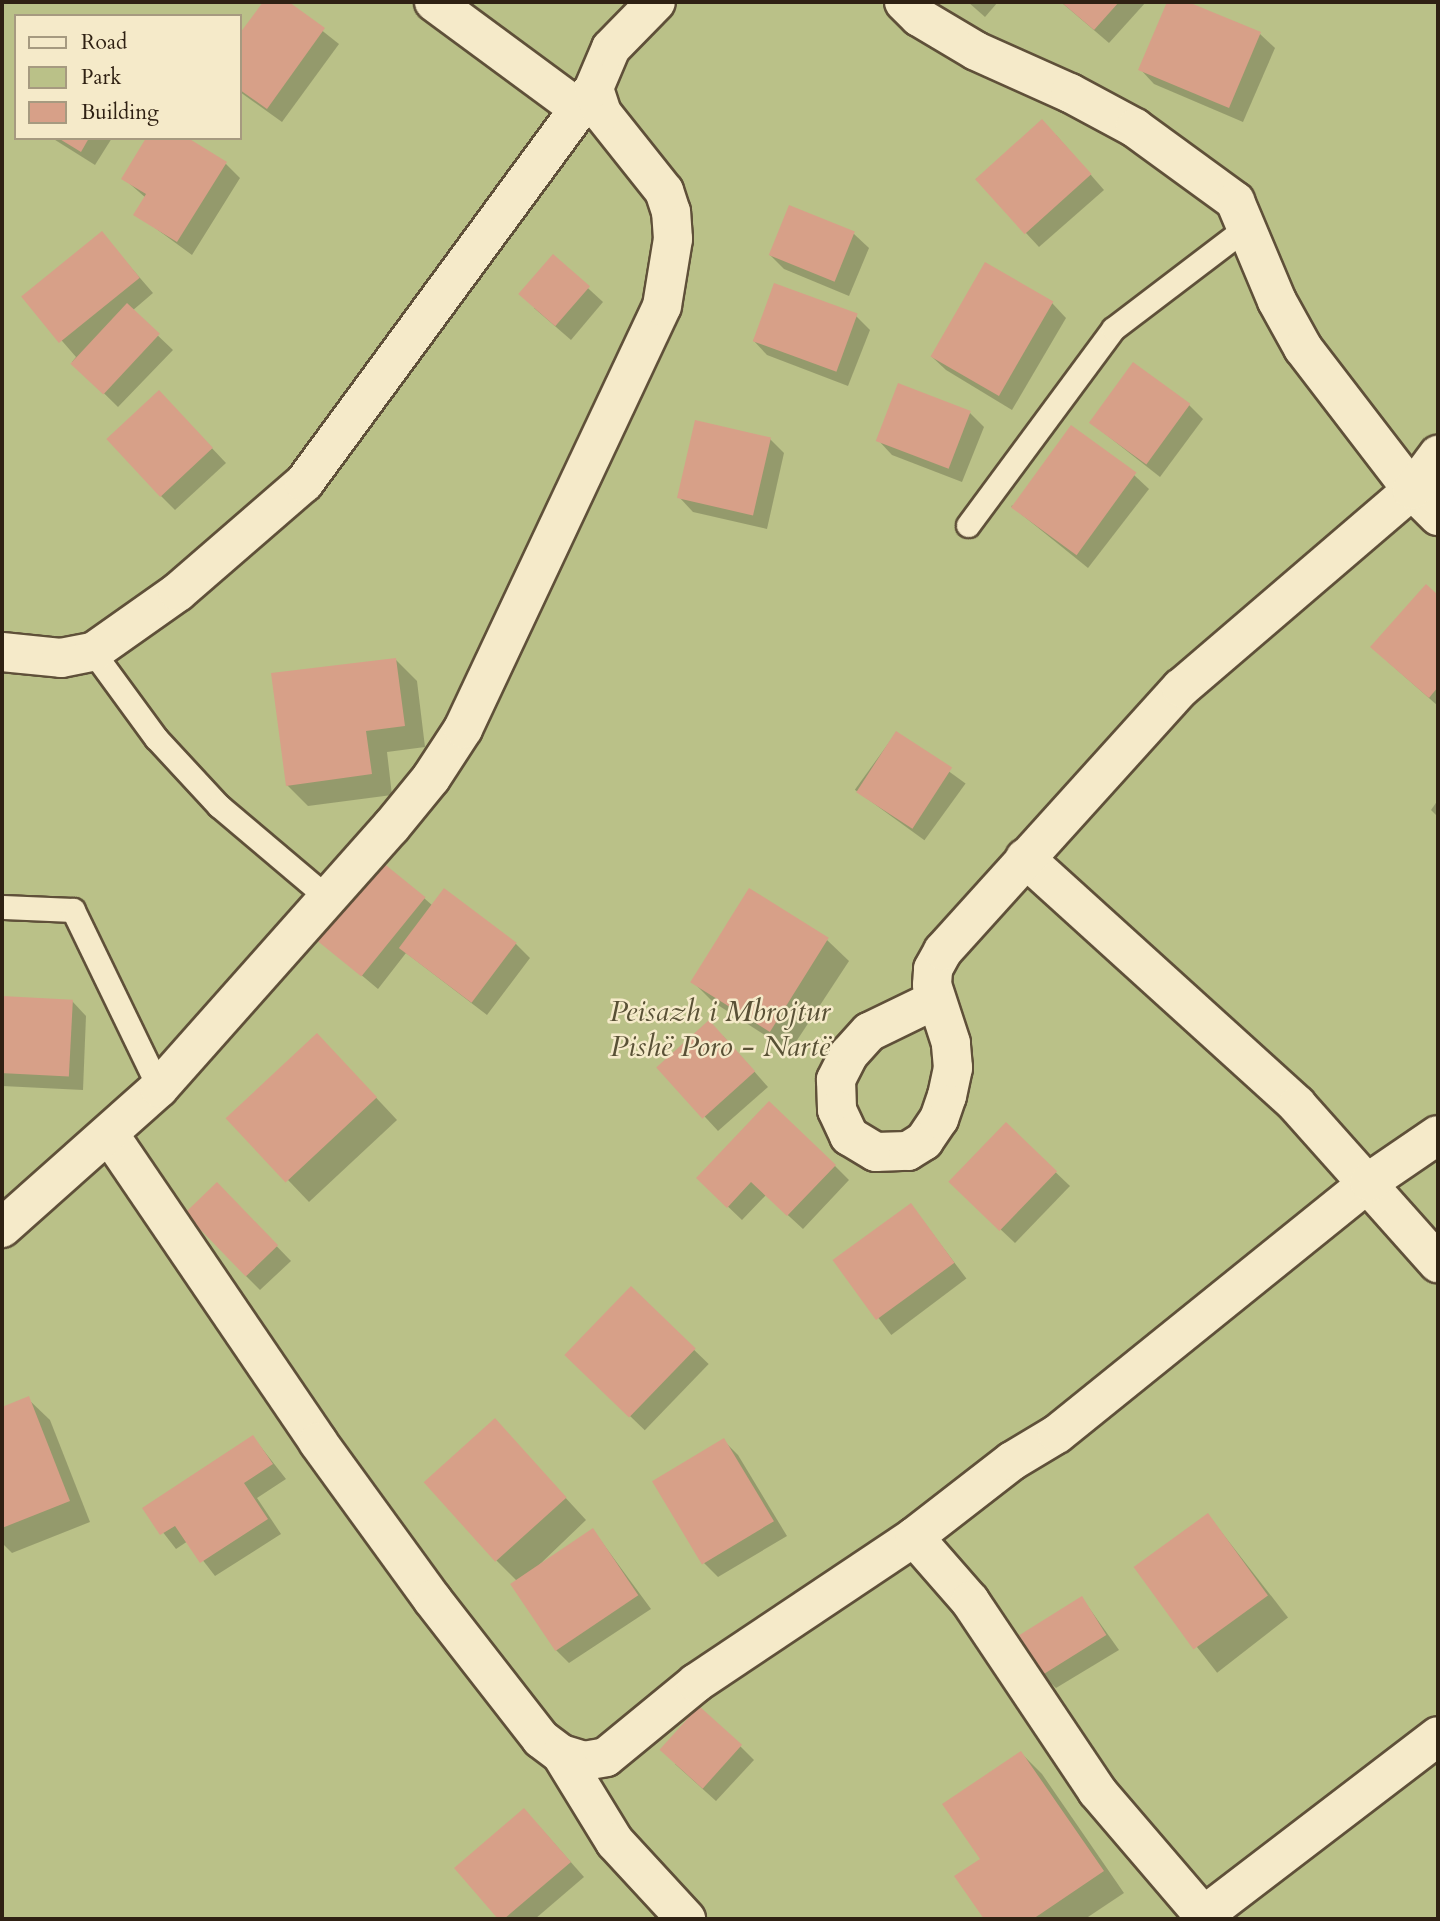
<!DOCTYPE html>
<meta charset="utf-8">
<style>
body{margin:0}
#map{position:relative;width:1440px;height:1921px;overflow:hidden;background:#efdeac;font-family:Cardo,serif}
div>[style]{position:absolute}
.green>*{inset:0;background:#bac188}
.shadow>*{inset:0;background:#0003;transform-origin:0 0}
.building>*{inset:0;background:#d7a088;transform-origin:0 0}
.roads{filter:drop-shadow(2px 0 #5f5039) drop-shadow(-2px 0 #5f5039) drop-shadow(0 2px #5f5039) drop-shadow(0 -2px #5f5039)}
.service>*{height:23px;margin:-11.5px;padding:0 11.5px;transform-origin:11.5px;border-radius:11.5px;background:#f5eac9}
.minor>*{height:38px;margin:-19px;padding:0 19px;transform-origin:19px;border-radius:19px;background:#f5eac9}
.tertiary>*{height:38px;margin:-19px;padding:0 19px;transform-origin:19px;border-radius:19px;background:#f5eac9}
span{translate:-50% -50%;white-space:nowrap;text-align:center;line-height:1.15;-webkit-text-stroke:5px #f5eac9;paint-order:stroke}
.park-label{font-size:30px;color:#595136;font-style:italic}
.frame{position:absolute;inset:0;border:4px solid #2f2113;pointer-events:none}
.legend{position:absolute;left:14px;top:14px;width:228px;height:126px;box-sizing:border-box;background:#f5eac9;border:2px solid #a69a80;margin:0;padding:9px 12px;list-style:none;font-size:21px;color:#2f2113}
.legend li{display:flex;align-items:center;gap:14px;height:35px}
.legend b{width:35px;border:2px solid #a69a80}
</style>
<div id="map">
<div class="green">
<div style="clip-path:polygon(evenodd,2px 2px,1438px 2px,1438px 1919px,2px 1919px,2px 2px,16px 16px,240px 16px,240px 138px,16px 138px,16px 16px)"></div>
</div>
<div class="shadow">
<div style="clip-path:polygon(265px 2px,286px 2px,339px 44px,282px 122px,240px 92px,240px 36px)"></div>
<div style="clip-path:polygon(968px 2px,998px 2px,985px 17px)"></div>
<div style="clip-path:polygon(1061px 2px,1146px 2px,1109px 43px)"></div>
<div style="clip-path:polygon(1169px 2px,1184px 2px,1260px 34px,1275px 48px,1243px 122px,1154px 84px,1140px 69px)"></div>
<div style="clip-path:polygon(1056px 135px,1104px 190px,1039px 247px,976px 179px)"></div>
<div style="clip-path:polygon(52px 138px,112px 138px,95px 165px)"></div>
<div style="clip-path:polygon(226px 164px,240px 178px,192px 255px,136px 214px,146px 198px,123px 178px)"></div>
<div style="clip-path:polygon(790px 207px,854px 234px,869px 248px,849px 296px,784px 269px,770px 255px)"></div>
<div style="clip-path:polygon(102px 234px,153px 293px,132px 311px,173px 350px,118px 407px,72px 362px,76px 357px,24px 297px)"></div>
<div style="clip-path:polygon(553px 256px,603px 302px,571px 340px,534px 308px)"></div>
<div style="clip-path:polygon(1052px 303px,1066px 318px,1012px 410px,946px 370px,931px 356px)"></div>
<div style="clip-path:polygon(856px 316px,870px 330px,848px 386px,767px 355px,753px 340px)"></div>
<div style="clip-path:polygon(1189px 405px,1203px 419px,1160px 477px,1090px 422px)"></div>
<div style="clip-path:polygon(173px 407px,226px 463px,175px 510px,161px 496px)"></div>
<div style="clip-path:polygon(970px 413px,984px 427px,962px 482px,892px 455px,878px 440px)"></div>
<div style="clip-path:polygon(770px 439px,784px 453px,767px 529px,693px 512px,679px 497px)"></div>
<div style="clip-path:polygon(1134px 475px,1149px 489px,1088px 568px,1011px 506px)"></div>
<div style="clip-path:polygon(1426px 586px,1438px 597px,1438px 706px,1387px 661px)"></div>
<div style="clip-path:polygon(396px 660px,417px 681px,425px 747px,387px 752px,392px 795px,308px 806px,287px 785px)"></div>
<div style="left:896px;top:733px;width:86px;height:70px;rotate:36deg"></div>
<div style="clip-path:polygon(1438px 800px,1438px 817px,1431px 810px)"></div>
<div style="clip-path:polygon(424px 898px,433px 906px,516px 944px,530px 958px,487px 1015px,406px 953px,378px 989px,322px 942px)"></div>
<div style="clip-path:polygon(827px 940px,849px 961px,790px 1051px,713px 1002px,692px 981px)"></div>
<div style="clip-path:polygon(2px 998px,72px 1001px,86px 1016px,83px 1090px,2px 1086px)"></div>
<div style="clip-path:polygon(723px 1036px,768px 1087px,718px 1131px,659px 1067px)"></div>
<div style="clip-path:polygon(338px 1057px,397px 1120px,309px 1202px,229px 1118px)"></div>
<div style="clip-path:polygon(1006px 1125px,1070px 1186px,1015px 1243px,965px 1196px)"></div>
<div style="clip-path:polygon(835px 1166px,849px 1180px,803px 1229px,766px 1195px,742px 1220px,698px 1178px)"></div>
<div style="clip-path:polygon(231px 1199px,291px 1261px,260px 1290px,246px 1276px)"></div>
<div style="left:911px;top:1205px;width:92px;height:94px;rotate:53deg"></div>
<div style="left:631px;top:1289px;width:108px;height:92px;rotate:44deg"></div>
<div style="clip-path:polygon(28px 1399px,50px 1420px,90px 1522px,12px 1553px,2px 1543px,2px 1409px)"></div>
<div style="clip-path:polygon(495px 1421px,586px 1520px,538px 1566px,593px 1530px,651px 1609px,569px 1663px,555px 1649px,516px 1580px,496px 1560px)"></div>
<div style="clip-path:polygon(253px 1437px,286px 1479px,257px 1498px,281px 1534px,215px 1576px,188px 1541px,176px 1549px,144px 1508px)"></div>
<div style="clip-path:polygon(723px 1440px,738px 1455px,787px 1536px,718px 1577px,704px 1563px)"></div>
<div style="left:1208px;top:1515px;width:130px;height:90px;rotate:52deg"></div>
<div style="clip-path:polygon(1082px 1598px,1119px 1650px,1056px 1688px,1041px 1674px)"></div>
<div style="clip-path:polygon(740px 1746px,754px 1760px,716px 1801px,675px 1764px)"></div>
<div style="clip-path:polygon(1021px 1753px,1042px 1774px,1124px 1893px,1085px 1919px,986px 1919px,957px 1877px,983px 1860px)"></div>
<div style="clip-path:polygon(538px 1825px,584px 1877px,535px 1919px,501px 1919px,457px 1868px)"></div>
</div>
<div class="building">
<div style="clip-path:polygon(263px 2px,289px 2px,325px 28px,267px 109px,240px 90px,240px 33px)"></div>
<div style="clip-path:polygon(1061px 2px,1119px 2px,1094px 30px)"></div>
<div style="clip-path:polygon(1167px 2px,1188px 2px,1261px 32px,1229px 108px,1138px 70px)"></div>
<div style="left:1042px;top:119px;width:74px;height:90px;rotate:48deg"></div>
<div style="clip-path:polygon(58px 138px,89px 138px,81px 152px)"></div>
<div style="clip-path:polygon(146px 138px,188px 138px,227px 162px,177px 242px,133px 215px,146px 194px,121px 179px)"></div>
<div style="left:789px;top:205px;width:71px;height:54px;rotate:22deg"></div>
<div style="left:102px;top:231px;width:60px;height:104px;rotate:51deg"></div>
<div style="left:553px;top:254px;width:49px;height:53px;rotate:41deg"></div>
<div style="left:985px;top:262px;width:79px;height:109px;rotate:30deg"></div>
<div style="left:774px;top:283px;width:89px;height:62px;rotate:20deg"></div>
<div style="left:127px;top:303px;width:45px;height:83px;rotate:43deg"></div>
<div style="left:1133px;top:362px;width:71px;height:75px;rotate:36deg"></div>
<div style="left:898px;top:383px;width:78px;height:62px;rotate:21deg"></div>
<div style="left:159px;top:390px;width:79px;height:72px;rotate:47deg"></div>
<div style="left:695px;top:420px;width:78px;height:80px;rotate:13deg"></div>
<div style="left:1071px;top:425px;width:81px;height:102px;rotate:36deg"></div>
<div style="clip-path:polygon(1426px 584px,1438px 595px,1438px 687px,1429px 698px,1370px 647px)"></div>
<div style="clip-path:polygon(396px 658px,405px 726px,366px 731px,372px 774px,286px 786px,271px 673px)"></div>
<div style="left:896px;top:731px;width:67px;height:73px;rotate:33deg"></div>
<div style="left:382px;top:862px;width:56px;height:102px;rotate:39deg"></div>
<div style="left:444px;top:888px;width:91px;height:75px;rotate:37deg"></div>
<div style="left:749px;top:888px;width:94px;height:111px;rotate:32deg"></div>
<div style="left:2px;top:996px;width:71px;height:77px;rotate:3deg"></div>
<div style="left:709px;top:1020px;width:69px;height:71px;rotate:48deg"></div>
<div style="left:317px;top:1033px;width:88px;height:125px;rotate:47deg"></div>
<div style="clip-path:polygon(769px 1101px,836px 1165px,787px 1216px,751px 1182px,727px 1208px,696px 1178px)"></div>
<div style="left:1006px;top:1122px;width:71px;height:83px;rotate:44deg"></div>
<div style="left:217px;top:1182px;width:88px;height:45px;rotate:46deg"></div>
<div style="left:911px;top:1203px;width:74px;height:97px;rotate:54deg"></div>
<div style="left:631px;top:1286px;width:90px;height:96px;rotate:44deg"></div>
<div style="clip-path:polygon(29px 1396px,70px 1501px,2px 1528px,2px 1407px)"></div>
<div style="left:495px;top:1418px;width:107px;height:96px;rotate:48deg"></div>
<div style="clip-path:polygon(253px 1435px,273px 1464px,244px 1483px,268px 1519px,200px 1563px,175px 1526px,160px 1535px,142px 1508px)"></div>
<div style="left:724px;top:1438px;width:97px;height:84px;rotate:59deg"></div>
<div style="left:1208px;top:1513px;width:102px;height:92px;rotate:54deg"></div>
<div style="left:593px;top:1528px;width:81px;height:100px;rotate:56deg"></div>
<div style="left:1082px;top:1596px;width:46px;height:77px;rotate:58deg"></div>
<div style="left:699px;top:1706px;width:58px;height:59px;rotate:42deg"></div>
<div style="clip-path:polygon(1021px 1751px,1104px 1871px,1033px 1919px,984px 1919px,954px 1876px,980px 1859px,942px 1804px)"></div>
<div style="clip-path:polygon(524px 1808px,571px 1862px,504px 1919px,498px 1919px,454px 1868px)"></div>
</div>
<div class="roads">
<div class="service">
<div style="left:968px;top:525px;width:244px;rotate:-53.5deg"></div>
<div style="left:1113px;top:329px;width:170px;rotate:-37.3deg"></div>
<div style="left:93px;top:652px;width:107px;rotate:53.8deg"></div>
<div style="left:156px;top:738px;width:93px;rotate:47.2deg"></div>
<div style="left:219px;top:806px;width:143px;rotate:40.2deg"></div>
<div style="left:2px;top:907px;width:71px;rotate:2.4deg"></div>
<div style="left:73px;top:910px;width:198px;rotate:64.2deg"></div>
</div>
<div class="minor">
<div style="left:434px;top:2px;width:179px;rotate:36.4deg"></div>
<div style="left:904px;top:2px;width:21px;rotate:45deg"></div>
<div style="left:919px;top:17px;width:66px;rotate:30.8deg"></div>
<div style="left:976px;top:51px;width:103px;rotate:24.1deg"></div>
<div style="left:1070px;top:93px;width:74px;rotate:28.3deg"></div>
<div style="left:1135px;top:128px;width:124px;rotate:36.1deg"></div>
<div style="left:1235px;top:201px;width:108px;rotate:67.2deg"></div>
<div style="left:1277px;top:301px;width:54px;rotate:61deg"></div>
<div style="left:1303px;top:348px;width:179px;rotate:52.5deg"></div>
<div style="left:1412px;top:490px;width:37px;rotate:45deg"></div>
<div style="left:2px;top:652px;width:59px;rotate:5.8deg"></div>
<div style="left:61px;top:658px;width:33px;rotate:-11deg"></div>
<div style="left:93px;top:652px;width:104px;rotate:-35.2deg"></div>
<div style="left:178px;top:592px;width:167px;rotate:-40.9deg"></div>
<div style="left:304px;top:483px;width:490px;rotate:-53.7deg"></div>
<div style="left:1025px;top:858px;width:367px;rotate:42.2deg"></div>
<div style="left:1297px;top:1105px;width:212px;rotate:48.3deg"></div>
<div style="left:935px;top:1000px;width:73px;rotate:154.1deg"></div>
<div style="left:869px;top:1032px;width:30px;rotate:132deg"></div>
<div style="left:849px;top:1054px;width:29px;rotate:117deg"></div>
<div style="left:836px;top:1080px;width:30px;rotate:88deg"></div>
<div style="left:837px;top:1110px;width:29px;rotate:65deg"></div>
<div style="left:849px;top:1136px;width:31px;rotate:31deg"></div>
<div style="left:876px;top:1152px;width:32px;rotate:-2deg"></div>
<div style="left:908px;top:1151px;width:19px;rotate:-32deg"></div>
<div style="left:924px;top:1141px;width:27px;rotate:-56deg"></div>
<div style="left:939px;top:1119px;width:24px;rotate:-71deg"></div>
<div style="left:947px;top:1096px;width:29px;rotate:-78deg"></div>
<div style="left:953px;top:1068px;width:25px;rotate:-95deg"></div>
<div style="left:951px;top:1043px;width:61px;rotate:-108.1deg"></div>
<div style="left:932px;top:985px;width:16px;rotate:-86deg"></div>
<div style="left:933px;top:969px;width:21px;rotate:-61deg"></div>
<div style="left:943px;top:951px;width:355px;rotate:-47.9deg"></div>
<div style="left:1181px;top:688px;width:304px;rotate:-40.6deg"></div>
<div style="left:1412px;top:490px;width:44px;rotate:-53.4deg"></div>
<div style="left:109px;top:1134px;width:372px;rotate:55.8deg"></div>
<div style="left:318px;top:1442px;width:194px;rotate:54deg"></div>
<div style="left:432px;top:1599px;width:177px;rotate:52.1deg"></div>
<div style="left:541px;top:1739px;width:25px;rotate:37deg"></div>
<div style="left:561px;top:1754px;width:24px;rotate:17deg"></div>
<div style="left:584px;top:1761px;width:22px;rotate:-10deg"></div>
<div style="left:606px;top:1757px;width:117px;rotate:-39.4deg"></div>
<div style="left:696px;top:1683px;width:262px;rotate:-33.8deg"></div>
<div style="left:914px;top:1537px;width:124px;rotate:-37.8deg"></div>
<div style="left:1012px;top:1461px;width:52px;rotate:-31deg"></div>
<div style="left:1057px;top:1434px;width:401px;rotate:-38.9deg"></div>
<div style="left:1369px;top:1182px;width:83px;rotate:-34.3deg"></div>
<div style="left:914px;top:1537px;width:85px;rotate:48.8deg"></div>
<div style="left:970px;top:1601px;width:229px;rotate:56.2deg"></div>
<div style="left:1097px;top:1791px;width:165px;rotate:49.4deg"></div>
<div style="left:561px;top:1754px;width:103px;rotate:58.5deg"></div>
<div style="left:615px;top:1842px;width:105px;rotate:47.3deg"></div>
<div style="left:1199px;top:1919px;width:301px;rotate:-37.4deg"></div>
</div>
<div class="tertiary">
<div style="left:2px;top:1228px;width:210px;rotate:-41.7deg"></div>
<div style="left:159px;top:1088px;width:349px;rotate:-48.4deg"></div>
<div style="left:391px;top:827px;width:63px;rotate:-50.8deg"></div>
<div style="left:431px;top:778px;width:59px;rotate:-56.9deg"></div>
<div style="left:463px;top:729px;width:467px;rotate:-64.8deg"></div>
<div style="left:662px;top:306px;width:68px;rotate:-80.7deg"></div>
<div style="left:673px;top:239px;width:27px;rotate:-94deg"></div>
<div style="left:671px;top:212px;width:22px;rotate:-108deg"></div>
<div style="left:664px;top:191px;width:100px;rotate:-128.5deg"></div>
<div style="left:602px;top:113px;width:26px;rotate:-108deg"></div>
<div style="left:594px;top:88px;width:43px;rotate:-67deg"></div>
<div style="left:611px;top:48px;width:64px;rotate:-45.6deg"></div>
</div>
</div>
<div class="park-label">
<span style="left:720px;top:1029px">Peisazh i Mbrojtur<br>Pishë Poro - Nartë</span>
</div>
<div class="frame"></div>
<ul class="legend">
<li><b style="height:9px;background:#f5eac9"></b>Road</li>
<li><b style="height:19px;background:#bac188"></b>Park</li>
<li><b style="height:19px;background:#d7a088"></b>Building</li>
</ul>
</div>
